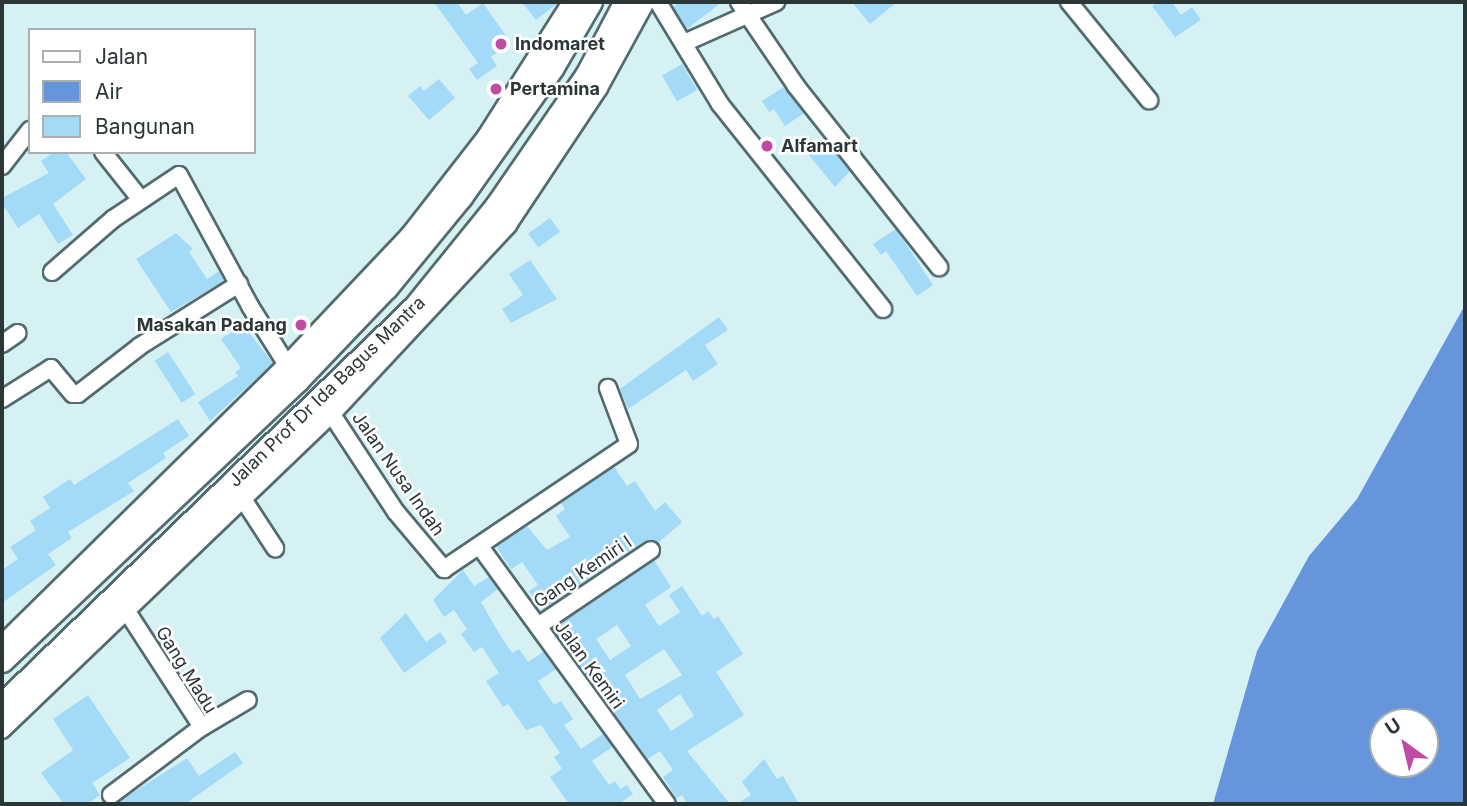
<!DOCTYPE html>
<style>
body{margin:0}
#map{position:relative;width:1467px;height:806px;overflow:hidden;background:#d6f1f4;font-family:Inter,sans-serif}
div>[style]{position:absolute}
.water>*{inset:0;background:#6795dc}
.building>*{inset:0;background:#a3daf8;transform-origin:0 0}
.roads{filter:drop-shadow(2px 0 #536b6e) drop-shadow(-2px 0 #536b6e) drop-shadow(0 2px #536b6e) drop-shadow(0 -2px #536b6e)}
.minor>*{height:16px;margin:-8px;padding:0 8px;transform-origin:8px;border-radius:8px;background:#fff}
.highway>*{height:24px;margin:-12px;padding:0 12px;transform-origin:12px;border-radius:12px;background:#fff}
.dots>*{width:19px;height:19px;translate:-50% -50%;box-sizing:border-box;border:4px solid #fff;border-radius:50%}
span{translate:-50% -50%;white-space:nowrap;text-align:center;line-height:1.15;-webkit-text-stroke:5px #fff;paint-order:stroke}
.poi-label{font-size:18px;color:#2b3637;font-weight:700}
.left{translate:0 -50%;text-align:left}
.right{translate:-100% -50%;text-align:right}
.street-label{font-size:18px;color:#2b3637}
.frame{position:absolute;inset:0;border:4px solid #2b3637;pointer-events:none}
.legend{position:absolute;left:28px;top:28px;width:228px;height:126px;box-sizing:border-box;background:#fff;border:2px solid #aaafaf;margin:0;padding:9px 12px;list-style:none;font-size:21px;color:#2b3637}
.legend li{display:flex;align-items:center;gap:14px;height:35px}
.legend b{width:35px;border:2px solid #aaafaf}
.north{position:absolute;left:1369px;top:708px;width:70px;height:70px;box-sizing:border-box;background:#fff;border:2px solid #aaafaf;border-radius:50%;rotate:326deg;font-size:19px;font-weight:700;line-height:28px;text-align:center;color:#2b3637}
.north::after{content:'';display:block;margin:auto;width:24px;height:32px;background:#bf4ba4;clip-path:polygon(50% 0,100% 100%,50% 72%,0 100%)}
</style>
<div id="map">
<div class="water">
<div style="clip-path:polygon(evenodd,1465px 305px,1465px 804px,1213px 804px,1257px 651px,1309px 556px,1357px 499px,1465px 305px,1383px 722px,1425px 722px,1425px 764px,1383px 764px,1383px 722px)"></div>
</div>
<div class="building">
<div style="clip-path:polygon(434px 2px,457px 2px,466px 15px,483px 3px,511px 43px,491px 57px,497px 66px,477px 80px,469px 69px,478px 63px)"></div>
<div style="clip-path:polygon(522px 2px,559px 2px,536px 20px)"></div>
<div style="clip-path:polygon(680px 2px,722px 2px,687px 29px,673px 7px)"></div>
<div style="clip-path:polygon(852px 2px,897px 2px,870px 24px)"></div>
<div style="clip-path:polygon(1159px 2px,1172px 2px,1181px 15px,1192px 7px,1201px 20px,1175px 37px,1152px 6px)"></div>
<div style="left:682px;top:64px;width:30px;height:23px;rotate:60deg"></div>
<div style="clip-path:polygon(439px 79px,455px 98px,429px 120px,408px 96px,420px 86px,424px 91px)"></div>
<div style="clip-path:polygon(784px 87px,804px 113px,785px 126px,774px 109px,769px 112px,762px 101px)"></div>
<div style="clip-path:polygon(815px 141px,821px 150px,829px 145px,850px 171px,835px 187px,803px 148px)"></div>
<div style="clip-path:polygon(54px 152px,66px 152px,86px 179px,53px 204px,73px 235px,58px 244px,39px 214px,18px 228px,2px 203px,2px 198px,49px 173px,41px 161px)"></div>
<div style="left:550px;top:218px;width:17px;height:27px;rotate:54deg"></div>
<div style="clip-path:polygon(896px 229px,933px 285px,917px 296px,886px 251px,881px 255px,873px 244px)"></div>
<div style="clip-path:polygon(176px 233px,193px 249px,189px 252px,207px 279px,219px 271px,224px 281px,171px 312px,136px 259px)"></div>
<div style="clip-path:polygon(530px 260px,557px 299px,511px 323px,502px 309px,523px 295px,509px 274px)"></div>
<div style="clip-path:polygon(719px 317px,728px 330px,705px 345px,718px 364px,693px 381px,686px 370px,628px 409px,620px 389px)"></div>
<div style="clip-path:polygon(247px 322px,253px 331px,250px 334px,273px 363px,210px 421px,198px 402px,238px 376px,235px 372px,241px 368px,221px 339px)"></div>
<div style="left:168px;top:352px;width:50px;height:16px;rotate:57deg"></div>
<div style="clip-path:polygon(178px 419px,189px 436px,163px 453px,166px 458px,128px 483px,134px 491px,68px 532px,72px 538px,48px 554px,56px 565px,2px 603px,2px 570px,18px 559px,10px 547px,36px 530px,30px 521px,50px 508px,43px 497px,70px 479px,74px 485px)"></div>
<div style="clip-path:polygon(614px 467px,627px 486px,635px 481px,655px 511px,665px 502px,682px 522px,658px 543px,645px 541px,544px 609px,539px 607px,529px 591px,538px 585px,522px 562px,511px 569px,496px 546px,527px 526px,547px 550px,570px 537px,556px 516px,565px 509px,561px 503px)"></div>
<div style="clip-path:polygon(evenodd,654px 560px,671px 587px,645px 605px,659px 626px,680px 612px,669px 595px,682px 586px,702px 616px,708px 611px,714px 619px,718px 616px,743px 654px,716px 672px,744px 715px,687px 751px,730px 804px,688px 804px,682px 795px,677px 798px,663px 777px,673px 770px,660px 751px,648px 759px,553px 629px,654px 560px,617px 625px,631px 646px,610px 660px,596px 639px,617px 625px,654px 560px,664px 649px,682px 675px,640px 699px,625px 675px,664px 649px,654px 560px,680px 694px,694px 716px,671px 731px,657px 710px,680px 694px)"></div>
<div style="clip-path:polygon(463px 570px,474px 586px,489px 577px,498px 589px,481px 602px,500px 635px,512px 653px,519px 649px,528px 662px,543px 652px,556px 669px,538px 681px,554px 705px,561px 701px,573px 719px,564px 725px,581px 749px,603px 734px,612px 747px,592px 761px,609px 785px,615px 781px,620px 789px,627px 785px,633px 794px,619px 804px,569px 804px,550px 777px,562px 769px,554px 757px,560px 753px,541px 725px,526px 730px,508px 704px,503px 707px,486px 681px,499px 673px,482px 647px,474px 652px,461px 634px,467px 629px,454px 610px,444px 617px,433px 600px)"></div>
<div style="clip-path:polygon(406px 613px,426px 642px,440px 632px,447px 642px,404px 673px,380px 638px)"></div>
<div style="clip-path:polygon(88px 695px,130px 758px,92px 783px,100px 795px,87px 804px,64px 804px,41px 773px,73px 750px,53px 719px)"></div>
<div style="clip-path:polygon(235px 752px,243px 763px,185px 804px,115px 804px,187px 758px,199px 776px)"></div>
<div style="clip-path:polygon(764px 759px,777px 779px,783px 776px,799px 804px,736px 804px,751px 795px,742px 782px)"></div>
</div>
<div class="roads">
<div class="minor">
<div style="left:658px;top:2px;width:119px;rotate:58.7deg"></div>
<div style="left:720px;top:104px;width:262px;rotate:51.5deg"></div>
<div style="left:739px;top:2px;width:102px;rotate:55.8deg"></div>
<div style="left:796px;top:86px;width:231px;rotate:51.7deg"></div>
<div style="left:1069px;top:2px;width:127px;rotate:50.8deg"></div>
<div style="left:684px;top:43px;width:101px;rotate:-24deg"></div>
<div style="left:103px;top:152px;width:61px;rotate:51.6deg"></div>
<div style="left:2px;top:166px;width:46px;rotate:-52.1deg"></div>
<div style="left:52px;top:272px;width:81px;rotate:-41deg"></div>
<div style="left:113px;top:219px;width:79px;rotate:-33.7deg"></div>
<div style="left:179px;top:175px;width:149px;rotate:61.5deg"></div>
<div style="left:250px;top:306px;width:79px;rotate:57.9deg"></div>
<div style="left:2px;top:344px;width:19px;rotate:-35deg"></div>
<div style="left:2px;top:399px;width:58px;rotate:-32.3deg"></div>
<div style="left:51px;top:368px;width:34px;rotate:50deg"></div>
<div style="left:73px;top:394px;width:5px"></div>
<div style="left:78px;top:394px;width:78px;rotate:-37.7deg"></div>
<div style="left:140px;top:346px;width:117px;rotate:-32.1deg"></div>
<div style="left:327px;top:407px;width:126px;rotate:56.7deg"></div>
<div style="left:396px;top:512px;width:75px;rotate:49.9deg"></div>
<div style="left:444px;top:569px;width:223px;rotate:-34deg"></div>
<div style="left:629px;top:444px;width:60px;rotate:-110.6deg"></div>
<div style="left:243px;top:499px;width:59px;rotate:56.9deg"></div>
<div style="left:481px;top:548px;width:316px;rotate:54deg"></div>
<div style="left:538px;top:626px;width:136px;rotate:-33.9deg"></div>
<div style="left:2px;top:644px;width:398px;rotate:-44.5deg"></div>
<div style="left:286px;top:365px;width:179px;rotate:-46.6deg"></div>
<div style="left:409px;top:235px;width:125px;rotate:-52.1deg"></div>
<div style="left:486px;top:136px;width:159px;rotate:-57.6deg"></div>
<div style="left:202px;top:727px;width:53px;rotate:-30.4deg"></div>
<div style="left:2px;top:730px;width:457px;rotate:-43.8deg"></div>
<div style="left:332px;top:414px;width:258px;rotate:-47deg"></div>
<div style="left:508px;top:225px;width:164px;rotate:-56.4deg"></div>
<div style="left:599px;top:88px;width:98px;rotate:-61.3deg"></div>
<div style="left:111px;top:795px;width:114px;rotate:-36.8deg"></div>
<div style="left:202px;top:727px;width:140px;rotate:-123deg"></div>
</div>
<div class="highway">
<div style="left:2px;top:660px;width:407px;rotate:-43.5deg"></div>
<div style="left:297px;top:380px;width:129px;rotate:-46.3deg"></div>
<div style="left:386px;top:287px;width:117px;rotate:-50.6deg"></div>
<div style="left:460px;top:197px;width:159px;rotate:-54.7deg"></div>
<div style="left:552px;top:67px;width:75px;rotate:-59.7deg"></div>
<div style="left:2px;top:707px;width:575px;rotate:-43.94deg"></div>
<div style="left:416px;top:308px;width:129px;rotate:-51deg"></div>
<div style="left:497px;top:208px;width:160px;rotate:-55.4deg"></div>
<div style="left:588px;top:76px;width:84px;rotate:-62.2deg"></div>
</div>
</div>
<div class="dots">
<div style="left:501px;top:44px;background:#bf4ba4"></div>
<div style="left:496px;top:89px;background:#bf4ba4"></div>
<div style="left:767px;top:146px;background:#bf4ba4"></div>
<div style="left:301px;top:325px;background:#bf4ba4"></div>
</div>
<div class="poi-label">
<span class="left" style="left:515px;top:44px">Indomaret</span>
<span class="left" style="left:510px;top:89px">Pertamina</span>
<span class="left" style="left:781px;top:146px">Alfamart</span>
<span class="right" style="left:287px;top:325px">Masakan Padang</span>
</div>
<div class="street-label">
<span style="left:327px;top:392px;rotate:-44deg">Jalan Prof Dr Ida Bagus Mantra</span>
<span style="left:398px;top:474px;rotate:55deg">Jalan Nusa Indah</span>
<span style="left:583px;top:572px;rotate:-34deg">Gang Kemiri I</span>
<span style="left:589px;top:665px;rotate:54deg">Jalan Kemiri</span>
<span style="left:186px;top:670px;rotate:58deg">Gang Madu</span>
</div>
<div class="frame"></div>
<ul class="legend">
<li><b style="height:9px;background:#fff"></b>Jalan</li>
<li><b style="height:19px;background:#6795dc"></b>Air</li>
<li><b style="height:19px;background:#a3daf8"></b>Bangunan</li>
</ul>
<div class="north">U</div>
</div>
